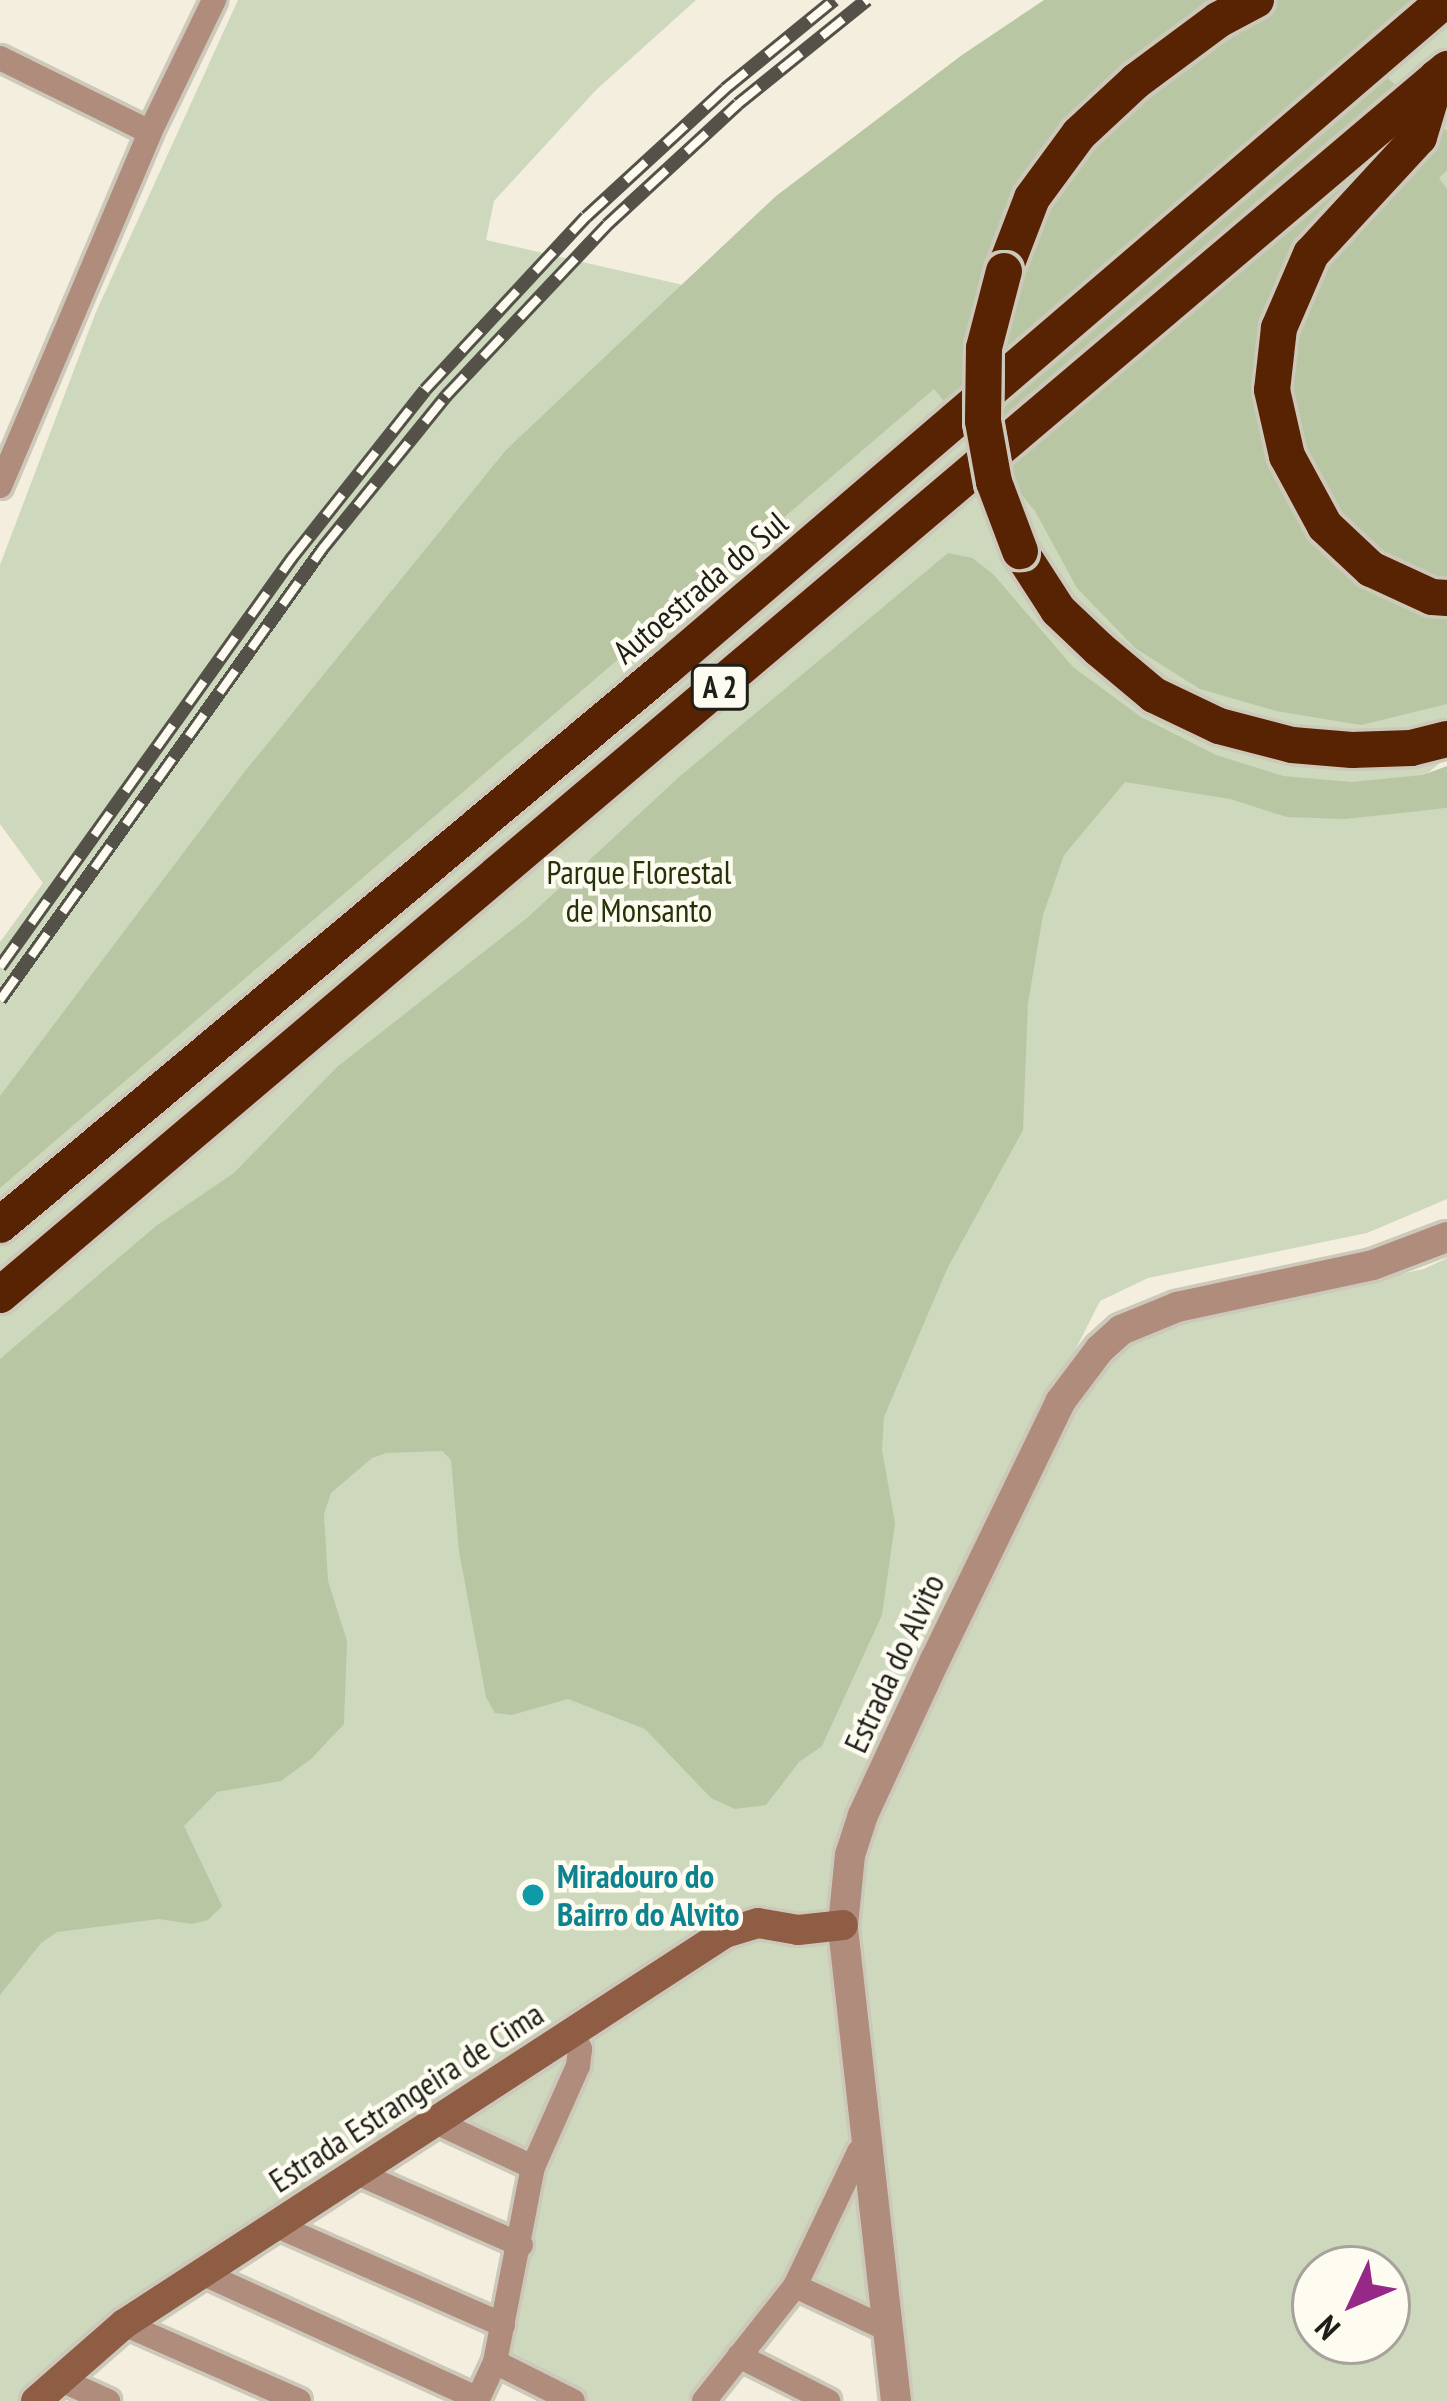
<!DOCTYPE html>
<style>
body{margin:0}
#map{position:relative;width:1447px;height:2401px;overflow:hidden;background:#f3eedd;font-family:"PT Sans Narrow",sans-serif}
div>[style]{position:absolute}
.green>*{inset:0;background:#cdd8bc}
.forest>*{inset:0;background:#b9c6a3}
.roads{filter:drop-shadow(3px 0 #cdc9ba) drop-shadow(-3px 0 #cdc9ba) drop-shadow(0 3px #cdc9ba) drop-shadow(0 -3px #cdc9ba)}
.minor>*{height:24px;margin:-12px;padding:0 12px;transform-origin:12px;border-radius:12px;background:#af8c7b}
.tertiary>*{height:30px;margin:-15px;padding:0 15px;transform-origin:15px;border-radius:15px;background:#af8c7b}
.secondary>*{height:30px;margin:-15px;padding:0 15px;transform-origin:15px;border-radius:15px;background:#8e5d44}
.motorway>*{height:36px;margin:-18px;padding:0 18px;transform-origin:18px;border-radius:18px;background:#582302}
.rail>*{height:14px;margin-top:-7px;transform-origin:0;background:repeating-linear-gradient(90deg,#fefbf1 0 27px,#545149 0 54px);box-sizing:border-box;border-block:3px solid #545149}
.bridges{filter:drop-shadow(3px 0 #cdc9ba) drop-shadow(-3px 0 #cdc9ba) drop-shadow(0 3px #cdc9ba) drop-shadow(0 -3px #cdc9ba)}
.motorway-bridge>*{height:36px;margin:-18px;padding:0 18px;transform-origin:18px;border-radius:18px;background:#582302}
.dots>*{width:33px;height:33px;translate:-50% -50%;box-sizing:border-box;border:6px solid #fefbf1;border-radius:50%}
span{translate:-50% -50%;white-space:nowrap;text-align:center;line-height:1.15;-webkit-text-stroke:9px #fefbf1;paint-order:stroke}
.shield-label span{padding:3px 9px;background:#fefbf1;border:3px solid;border-radius:9px;-webkit-text-stroke-width:0}
.shield-label{font-size:30px;color:#201e19;font-weight:700}
.street-label{font-size:33px;color:#201e19}
.park-label{font-size:33px;color:#263208}
.culture-label{font-size:33px;color:#0d838f;font-weight:700}
.left{translate:0 -50%;text-align:left}
.north{position:absolute;left:1291px;top:2245px;width:120px;height:120px;box-sizing:border-box;background:#fefbf1;border:3px solid #a5a39b;border-radius:50%;rotate:226deg;font-size:33px;font-weight:700;line-height:48px;text-align:center;color:#201e19}
.north::after{content:'';display:block;margin:auto;width:42px;height:54px;background:#962888;clip-path:polygon(50% 0,100% 100%,50% 72%,0 100%)}
</style>
<div id="map">
<div class="green">
<div style="clip-path:polygon(evenodd,238px 0,696px 0,596px 90px,494px 201px,486px 240px,954px 347px,1239px 0,1447px 0,1447px 757px,1379px 814px,1447px 808px,1447px 1199px,1367px 1233px,1148px 1278px,1100px 1301px,970px 1559px,988px 1592px,1061px 1434px,1107px 1360px,1175px 1322px,1424px 1269px,1447px 1258px,1447px 2401px,908px 2401px,900px 2334px,808px 2290px,718px 2401px,569px 2401px,495px 2366px,543px 2164px,458px 2123px,70px 2373px,42px 2401px,0 2401px,0 942px,43px 883px,0 824px,0 565px,96px 312px,238px 0,1315px 2269px,1387px 2269px,1387px 2341px,1315px 2341px,1315px 2269px)"></div>
</div>
<div class="forest">
<div style="clip-path:polygon(1044px 0,1411px 0,1355px 49px,1447px 131px,1447px 170px,1439px 178px,1447px 189px,1447px 704px,1361px 725px,1276px 711px,1200px 689px,1135px 648px,1077px 588px,1035px 511px,934px 389px,0 1188px,0 1096px,242px 775px,506px 450px,776px 196px,962px 55px)"></div>
<div style="clip-path:polygon(948px 553px,972px 558px,993px 574px,1073px 667px,1141px 717px,1216px 755px,1283px 776px,1351px 782px,1423px 775px,1447px 766px,1447px 808px,1345px 819px,1287px 817px,1230px 799px,1125px 782px,1064px 855px,1043px 915px,1028px 1003px,1023px 1130px,947px 1269px,884px 1417px,882px 1450px,895px 1523px,882px 1615px,822px 1746px,799px 1762px,766px 1805px,735px 1809px,711px 1798px,645px 1729px,568px 1699px,512px 1715px,495px 1713px,486px 1697px,459px 1551px,451px 1460px,442px 1451px,386px 1453px,372px 1458px,331px 1493px,324px 1514px,328px 1581px,347px 1641px,344px 1724px,311px 1759px,281px 1781px,217px 1792px,184px 1826px,222px 1906px,208px 1920px,192px 1924px,159px 1919px,57px 1932px,41px 1943px,0 1995px,0 1359px,156px 1226px,234px 1173px,337px 1067px,527px 918px,679px 777px)"></div>
</div>
<div class="roads">
<div class="minor">
<div style="left:0;top:58px;width:167px;rotate:26.3deg"></div>
<div style="left:0;top:486px;width:384px;rotate:-67deg"></div>
<div style="left:150px;top:132px;width:147px;rotate:-64.1deg"></div>
<div style="left:436px;top:2122px;width:107px;rotate:24.9deg"></div>
<div style="left:357px;top:2173px;width:179px;rotate:23.7deg"></div>
<div style="left:275px;top:2225px;width:249px;rotate:23.7deg"></div>
<div style="left:202px;top:2273px;width:303px;rotate:24.5deg"></div>
<div style="left:795px;top:2286px;width:104px;rotate:25.1deg"></div>
<div style="left:124px;top:2324px;width:191px;rotate:23.7deg"></div>
<div style="left:739px;top:2356px;width:100px;rotate:26.8deg"></div>
<div style="left:495px;top:2362px;width:87px;rotate:26.6deg"></div>
<div style="left:59px;top:2379px;width:54px;rotate:24.2deg"></div>
<div style="left:477px;top:2401px;width:43px;rotate:-65.2deg"></div>
<div style="left:495px;top:2362px;width:199px;rotate:-79deg"></div>
<div style="left:533px;top:2167px;width:111px;rotate:-66deg"></div>
<div style="left:578px;top:2066px;width:17px;rotate:-83deg"></div>
<div style="left:580px;top:2049px;width:19px;rotate:-115deg"></div>
<div style="left:704px;top:2401px;width:147px;rotate:-51.6deg"></div>
<div style="left:795px;top:2286px;width:148px;rotate:-64.5deg"></div>
<div style="left:859px;top:2152px;width:13px;rotate:-29deg"></div>
</div>
<div class="tertiary">
<div style="left:896px;top:2401px;width:479px;rotate:-96.4deg"></div>
<div style="left:843px;top:1925px;width:70px;rotate:-84.3deg"></div>
<div style="left:850px;top:1855px;width:42px;rotate:-72deg"></div>
<div style="left:863px;top:1815px;width:171px;rotate:-65.1deg"></div>
<div style="left:935px;top:1660px;width:287px;rotate:-64.1deg"></div>
<div style="left:1060px;top:1402px;width:66px;rotate:-53deg"></div>
<div style="left:1100px;top:1349px;width:28px;rotate:-42deg"></div>
<div style="left:1121px;top:1330px;width:61px;rotate:-22.3deg"></div>
<div style="left:1177px;top:1307px;width:200px;rotate:-12.1deg"></div>
<div style="left:1373px;top:1265px;width:79px;rotate:-20.7deg"></div>
</div>
<div class="secondary">
<div style="left:36px;top:2401px;width:117px;rotate:-41.2deg"></div>
<div style="left:124px;top:2324px;width:717px;rotate:-33.05deg"></div>
<div style="left:725px;top:1933px;width:34px;rotate:-17deg"></div>
<div style="left:758px;top:1923px;width:41px;rotate:9.9deg"></div>
<div style="left:798px;top:1930px;width:45px;rotate:-6.3deg"></div>
</div>
<div class="motorway">
<div style="left:1437px;top:77px;width:63px;rotate:106.7deg"></div>
<div style="left:1419px;top:137px;width:159px;rotate:132.7deg"></div>
<div style="left:1311px;top:254px;width:81px;rotate:113.4deg"></div>
<div style="left:1279px;top:328px;width:62px;rotate:96.4deg"></div>
<div style="left:1272px;top:390px;width:68px;rotate:77.2deg"></div>
<div style="left:1287px;top:456px;width:80px;rotate:61.5deg"></div>
<div style="left:1325px;top:526px;width:63px;rotate:43.1deg"></div>
<div style="left:1371px;top:569px;width:67px;rotate:24.7deg"></div>
<div style="left:1432px;top:597px;width:15px;rotate:4deg"></div>
<div style="left:1004px;top:271px;width:78px;rotate:-69deg"></div>
<div style="left:1032px;top:198px;width:79px;rotate:-53.7deg"></div>
<div style="left:1079px;top:134px;width:78px;rotate:-42.9deg"></div>
<div style="left:1136px;top:81px;width:102px;rotate:-36.6deg"></div>
<div style="left:1218px;top:20px;width:43px;rotate:-27.8deg"></div>
<div style="left:1020px;top:551px;width:70px;rotate:57.2deg"></div>
<div style="left:1058px;top:610px;width:57px;rotate:43.6deg"></div>
<div style="left:1099px;top:649px;width:72px;rotate:39.9deg"></div>
<div style="left:1154px;top:695px;width:72px;rotate:25.5deg"></div>
<div style="left:1219px;top:726px;width:75px;rotate:14.6deg"></div>
<div style="left:1292px;top:745px;width:60px;rotate:4.8deg"></div>
<div style="left:1352px;top:750px;width:59px;rotate:-1.9deg"></div>
<div style="left:1411px;top:748px;width:37px;rotate:-14deg"></div>
<div style="left:0;top:1225px;width:868px;rotate:-39.91deg"></div>
<div style="left:666px;top:668px;width:1026px;rotate:-40.61deg"></div>
<div style="left:0;top:1295px;width:1897px;rotate:-40.27deg"></div>
</div>
</div>
<div class="rail">
<div style="left:0;top:967px;width:503px;rotate:-54.48deg"></div>
<div style="left:292px;top:558px;width:214px;rotate:-51.6deg"></div>
<div style="left:425px;top:390px;width:236px;rotate:-47.1deg"></div>
<div style="left:586px;top:217px;width:189px;rotate:-42.6deg"></div>
<div style="left:725px;top:89px;width:141px;rotate:-39.2deg"></div>
<div style="left:0;top:1000px;width:556px;rotate:-54.45deg"></div>
<div style="left:323px;top:548px;width:196px;rotate:-51deg"></div>
<div style="left:446px;top:396px;width:235px;rotate:-46.7deg"></div>
<div style="left:607px;top:225px;width:178px;rotate:-42.7deg"></div>
<div style="left:738px;top:104px;width:166px;rotate:-38.9deg"></div>
</div>
<div class="bridges">
<div class="motorway-bridge">
<div style="left:1004px;top:271px;width:80px;rotate:104.6deg"></div>
<div style="left:984px;top:348px;width:73px;rotate:90.8deg"></div>
<div style="left:983px;top:421px;width:62px;rotate:79.8deg"></div>
<div style="left:994px;top:482px;width:74px;rotate:69.4deg"></div>
</div>
</div>
<div class="dots">
<div style="left:533px;top:1895px;background:#0f9aa8"></div>
</div>
<div class="shield-label">
<span style="left:720px;top:687px">A 2</span>
</div>
<div class="street-label">
<span style="left:700px;top:587px;rotate:-40deg">Autoestrada do Sul</span>
<span style="left:894px;top:1663px;rotate:-65deg">Estrada do Alvito</span>
<span style="left:406px;top:2097px;rotate:-33deg">Estrada Estrangeira de Cima</span>
</div>
<div class="park-label">
<span style="left:639px;top:891px">Parque Florestal<br>de Monsanto</span>
</div>
<div class="culture-label">
<span class="left" style="left:557px;top:1895px">Miradouro do<br>Bairro do Alvito</span>
</div>
<div class="north">N</div>
</div>
